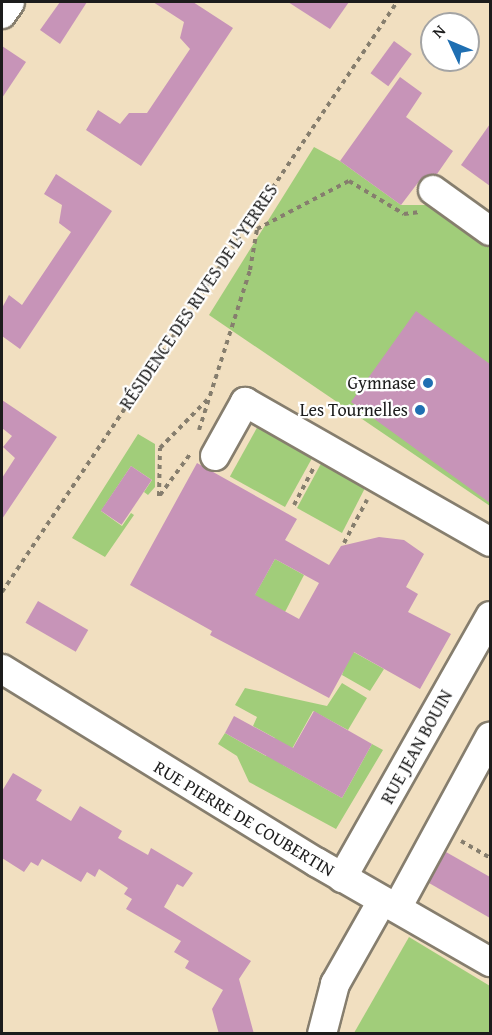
<!DOCTYPE html>
<meta charset="utf-8">
<style>
body{margin:0}
#map{position:relative;width:492px;height:1035px;overflow:hidden;background:#f1dfc0;font-family:"Gentium Book Plus",serif}
div>[style]{position:absolute}
.green>*{inset:0;background:#a1cd7a;transform-origin:0 0}
.building>*{inset:0;background:#c794b8;transform-origin:0 0}
.path>*{height:4px;margin-top:-2px;transform-origin:0;background:repeating-linear-gradient(90deg,#867e6e 0 4.5px,transparent 0 9px)}
.roads{filter:drop-shadow(2px 0 #867e6e) drop-shadow(-2px 0 #867e6e) drop-shadow(0 2px #867e6e) drop-shadow(0 -2px #867e6e)}
.minor>*{height:28px;margin:-14px;padding:0 14px;transform-origin:14px;border-radius:14px;background:#fff}
.dots>*{width:16px;height:16px;translate:-50% -50%;box-sizing:border-box;border:3px solid #fff;border-radius:50%}
span{translate:-50% -50%;white-space:nowrap;text-align:center;line-height:1.15;-webkit-text-stroke:4.5px #fff;paint-order:stroke}
.street-label{font-size:18px;color:#1c1c1c}
.poi-label{font-size:18px;color:#1c1c1c}
.right{translate:-100% -50%;text-align:right}
.frame{position:absolute;inset:0;border:3px solid #1c1c1c;pointer-events:none}
.north{position:absolute;left:420px;top:12px;width:60px;height:60px;box-sizing:border-box;background:#fff;border:2px solid #a4a4a4;border-radius:50%;rotate:314deg;font-size:16px;font-weight:700;line-height:24px;text-align:center;color:#1c1c1c}
.north::after{content:'';display:block;margin:auto;width:21px;height:27px;background:#1f6fb2;clip-path:polygon(50% 0,100% 100%,50% 72%,0 100%)}
</style>
<div id="map">
<div class="green">
<div style="clip-path:polygon(314px 147px,340px 161px,401px 205px,441px 205px,490px 242px,490px 506px,209px 315px)"></div>
<div style="left:259px;top:424px;width:63px;height:60px;rotate:29deg"></div>
<div style="clip-path:polygon(138px 434px,155px 444px,155px 487px,148px 495px,144px 492px,152px 480px,131px 466px,101px 511px,122px 526px,131px 513px,134px 515px,105px 557px,72px 538px)"></div>
<div style="clip-path:polygon(324px 458px,361px 477px,365px 488px,342px 533px,297px 508px)"></div>
<div style="clip-path:polygon(275px 559px,304px 575px,285px 612px,244px 614px)"></div>
<div style="clip-path:polygon(298px 621px,384px 669px,370px 691px,342px 675px,344px 669px)"></div>
<div style="clip-path:polygon(342px 683px,367px 698px,348px 730px,313px 711px,283px 765px,342px 798px,372px 744px,383px 750px,336px 829px,249px 782px,237px 756px,218px 744px,225px 733px,266px 756px,275px 738px,253px 726px,257px 717px,235px 705px,245px 688px,327px 706px)"></div>
<div style="clip-path:polygon(409px 937px,490px 986px,490px 1033px,354px 1033px)"></div>
</div>
<div class="building">
<div style="clip-path:polygon(60px 2px,87px 2px,60px 44px,40px 30px)"></div>
<div style="clip-path:polygon(153px 2px,193px 2px,233px 28px,141px 166px,86px 130px,98px 110px,120px 124px,129px 113px,147px 113px,190px 49px,180px 38px,184px 22px)"></div>
<div style="clip-path:polygon(288px 2px,349px 2px,330px 29px)"></div>
<div style="left:394px;top:41px;width:22px;height:40px;rotate:36deg"></div>
<div style="clip-path:polygon(2px 46px,26px 62px,2px 98px)"></div>
<div style="clip-path:polygon(400px 77px,422px 93px,406px 117px,453px 151px,437px 174px,427px 175px,420px 180px,401px 205px,340px 161px)"></div>
<div style="clip-path:polygon(490px 124px,490px 186px,461px 165px)"></div>
<div style="clip-path:polygon(56px 174px,112px 211px,20px 349px,2px 336px,2px 308px,9px 295px,22px 305px,71px 232px,59px 223px,62px 205px,44px 194px)"></div>
<div style="clip-path:polygon(416px 311px,490px 364px,490px 503px,351px 402px)"></div>
<div style="clip-path:polygon(2px 400px,57px 437px,2px 519px,2px 478px,15px 458px,3px 447px,12px 436px,2px 428px)"></div>
<div style="clip-path:polygon(evenodd,197px 463px,297px 519px,285px 540px,329px 565px,341px 546px,379px 537px,404px 540px,424px 554px,406px 587px,418px 594px,408px 612px,451px 634px,420px 689px,354px 652px,329px 698px,210px 635px,212px 631px,130px 585px,197px 463px,275px 559px,319px 583px,299px 619px,255px 595px,275px 559px)"></div>
<div style="left:131px;top:466px;width:25px;height:54px;rotate:34deg"></div>
<div style="left:38px;top:601px;width:58px;height:25px;rotate:30deg"></div>
<div style="clip-path:polygon(314px 711px,372px 744px,342px 798px,225px 733px,234px 716px,293px 748px)"></div>
<div style="clip-path:polygon(13px 773px,42px 790px,36px 800px,71px 821px,80px 806px,122px 831px,118px 838px,148px 855px,151px 848px,193px 873px,183px 887px,177px 884px,164px 907px,251px 961px,239px 979px,254px 1034px,219px 1034px,212px 1009px,223px 990px,185px 968px,189px 961px,174px 952px,181px 941px,126px 909px,132px 899px,124px 894px,128px 888px,99px 869px,95px 877px,87px 872px,81px 882px,42px 859px,38px 866px,31px 862px,24px 872px,2px 858px,2px 791px)"></div>
<div style="clip-path:polygon(446px 852px,490px 877px,490px 918px,429px 883px)"></div>
</div>
<div class="path">
<div style="left:199px;top:430px;width:168px;rotate:-72.3deg"></div>
<div style="left:250px;top:270px;width:42px;rotate:-80.3deg"></div>
<div style="left:257px;top:229px;width:104px;rotate:-27.6deg"></div>
<div style="left:349px;top:181px;width:64px;rotate:31deg"></div>
<div style="left:404px;top:214px;width:16px;rotate:-7deg"></div>
<div style="left:160px;top:495px;width:52px;rotate:-53.6deg"></div>
<div style="left:159px;top:496px;width:48px;rotate:-88.8deg"></div>
<div style="left:160px;top:448px;width:69px;rotate:-45.6deg"></div>
<div style="left:294px;top:505px;width:41px;rotate:-62.2deg"></div>
<div style="left:344px;top:543px;width:49px;rotate:-61.9deg"></div>
<div style="left:2px;top:592px;width:710px;rotate:-56.2deg"></div>
<div style="left:461px;top:841px;width:34px;rotate:30deg"></div>
</div>
<div class="roads">
<div class="minor">
<div style="left:2px;top:14px;width:14px;rotate:-56deg"></div>
<div style="left:433px;top:190px;width:70px;rotate:35.7deg"></div>
<div style="left:215px;top:456px;width:62px;rotate:-60.9deg"></div>
<div style="left:245px;top:402px;width:282px;rotate:29.7deg"></div>
<div style="left:2px;top:669px;width:369px;rotate:31.6deg"></div>
<div style="left:316px;top:862px;width:201px;rotate:29.9deg"></div>
<div style="left:342px;top:878px;width:301px;rotate:-60.5deg"></div>
<div style="left:397px;top:908px;width:195px;rotate:-61.5deg"></div>
<div style="left:322px;top:1034px;width:52px;rotate:-75.4deg"></div>
<div style="left:335px;top:984px;width:95px;rotate:-60.5deg"></div>
</div>
</div>
<div class="dots">
<div style="left:428px;top:383px;background:#1f6fb2"></div>
<div style="left:420px;top:410px;background:#1f6fb2"></div>
</div>
<div class="street-label">
<span style="left:199px;top:297px;rotate:-56deg">RÉSIDENCE DES RIVES DE L'YERRES</span>
<span style="left:417px;top:747px;rotate:-61deg">RUE JEAN BOUIN</span>
<span style="left:244px;top:819px;rotate:31deg">RUE PIERRE DE COUBERTIN</span>
</div>
<div class="poi-label">
<span class="right" style="left:416px;top:383px">Gymnase</span>
<span class="right" style="left:408px;top:410px">Les Tournelles</span>
</div>
<div class="frame"></div>
<div class="north">N</div>
</div>
